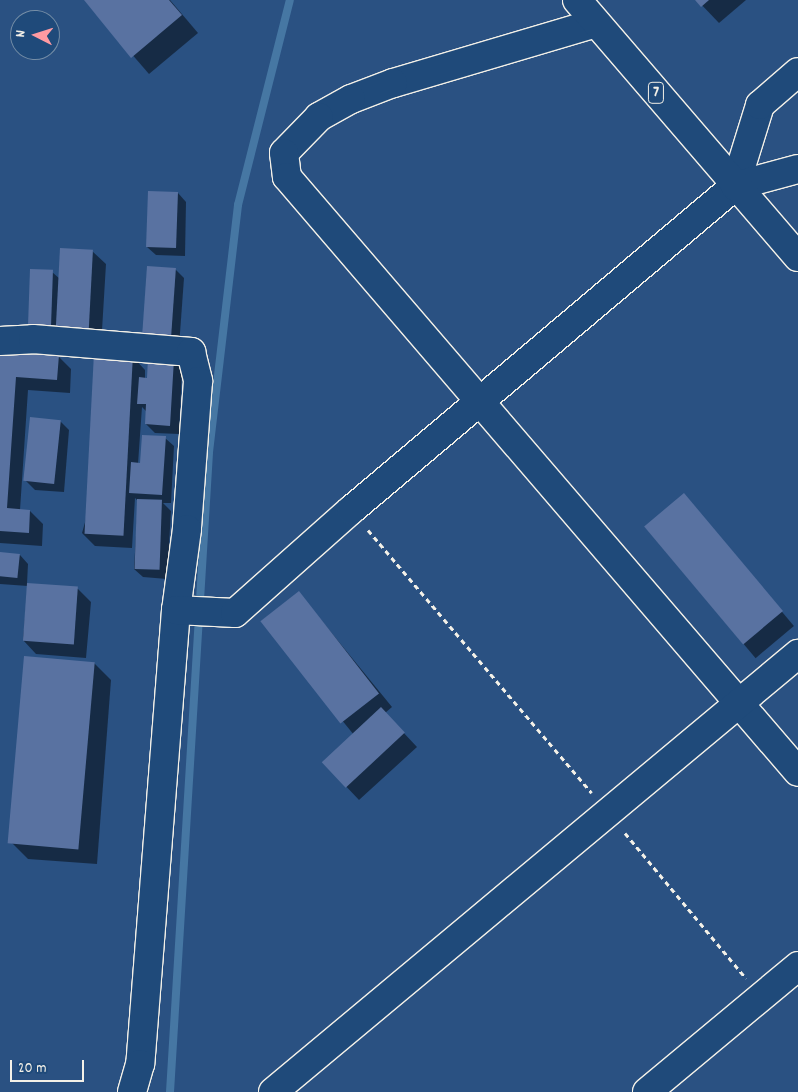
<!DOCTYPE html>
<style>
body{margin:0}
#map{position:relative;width:798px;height:1092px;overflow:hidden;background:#2a5182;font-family:Dekko,sans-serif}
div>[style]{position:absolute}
.shadow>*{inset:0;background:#0007;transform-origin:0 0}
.stream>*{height:8px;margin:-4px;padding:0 4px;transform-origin:4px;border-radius:4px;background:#4677a3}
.building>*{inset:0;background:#5972a1;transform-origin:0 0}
.path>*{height:3px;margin-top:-1.5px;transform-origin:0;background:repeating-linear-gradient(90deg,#f4f1e8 0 5px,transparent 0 9px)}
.roads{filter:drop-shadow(1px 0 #f4f1e8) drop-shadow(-1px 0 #f4f1e8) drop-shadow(0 1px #f4f1e8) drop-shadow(0 -1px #f4f1e8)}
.minor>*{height:28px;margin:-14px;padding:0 14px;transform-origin:14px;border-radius:14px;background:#1f4a7a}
.highway>*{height:28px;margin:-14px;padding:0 14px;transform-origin:14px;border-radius:14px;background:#1f4a7a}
span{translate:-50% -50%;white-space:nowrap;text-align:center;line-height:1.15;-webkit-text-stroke:4px #1f4a7a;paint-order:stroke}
.shield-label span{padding:1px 4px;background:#1f4a7a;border:1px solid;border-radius:4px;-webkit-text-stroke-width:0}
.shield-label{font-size:16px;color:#f4f1e8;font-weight:700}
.north{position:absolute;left:10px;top:10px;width:50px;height:50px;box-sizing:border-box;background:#1f4a7a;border:1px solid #748da6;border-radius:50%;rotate:275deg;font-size:14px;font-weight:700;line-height:20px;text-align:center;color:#f4f1e8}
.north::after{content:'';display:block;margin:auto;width:18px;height:22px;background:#ff9aa2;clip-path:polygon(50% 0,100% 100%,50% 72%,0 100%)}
.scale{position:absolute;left:10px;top:1060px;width:74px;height:22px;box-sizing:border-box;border:2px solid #f4f1e8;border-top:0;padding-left:6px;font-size:15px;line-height:18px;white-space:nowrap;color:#f4f1e8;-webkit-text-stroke:4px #1f4a7a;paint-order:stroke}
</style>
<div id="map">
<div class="shadow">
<div style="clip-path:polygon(85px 0,170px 0,198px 33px,149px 74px)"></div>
<div style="clip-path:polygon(697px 0,746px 0,719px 23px)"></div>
<div style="clip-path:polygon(178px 193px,186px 202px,185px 256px,156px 255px,147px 247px)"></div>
<div style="clip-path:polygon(92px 251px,106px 264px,101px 347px,37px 337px,52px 272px,60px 279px)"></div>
<div style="clip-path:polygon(175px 269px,184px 278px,179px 347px,152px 345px)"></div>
<div style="clip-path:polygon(0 352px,58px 356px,71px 369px,70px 393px,28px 390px,20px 510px,30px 511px,43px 524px,42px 546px,0 543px)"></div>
<div style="clip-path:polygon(132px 356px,145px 370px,145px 379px,174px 360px,182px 369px,179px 434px,155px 433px,146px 424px,147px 412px,142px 407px,138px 464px,142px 464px,165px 438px,174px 446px,171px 503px,163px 503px,171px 511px,167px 579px,143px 577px,134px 569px,138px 501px,135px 498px,132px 548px,95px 546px,82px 533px)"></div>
<div style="clip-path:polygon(60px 421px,69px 430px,64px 492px,35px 490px,26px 481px)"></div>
<div style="left:684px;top:495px;width:171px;height:50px;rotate:50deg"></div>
<div style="clip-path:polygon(0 554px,20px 555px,28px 564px,27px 584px,78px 589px,91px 602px,86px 658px,36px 654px,23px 640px,28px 586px,0 584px)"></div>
<div style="clip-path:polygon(299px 593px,392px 707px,385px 713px,417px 747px,359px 800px,323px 762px,354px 735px,262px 622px)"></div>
<div style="clip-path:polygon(94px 663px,111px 680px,97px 864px,28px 859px,11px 842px)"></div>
</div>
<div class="stream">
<div style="left:170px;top:1092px;width:641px;rotate:-86.51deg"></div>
<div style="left:209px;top:452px;width:249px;rotate:-83.3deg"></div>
<div style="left:238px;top:205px;width:211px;rotate:-75.8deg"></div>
</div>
<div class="building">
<div style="clip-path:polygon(84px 0,169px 0,182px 15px,131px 58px)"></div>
<div style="clip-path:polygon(695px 0,709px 0,701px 7px)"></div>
<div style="left:148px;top:191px;width:30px;height:56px;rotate:2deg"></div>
<div style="left:60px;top:248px;width:33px;height:84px;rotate:3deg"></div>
<div style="left:147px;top:266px;width:29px;height:71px;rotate:4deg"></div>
<div style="left:30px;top:269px;width:23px;height:60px;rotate:2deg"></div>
<div style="clip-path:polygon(0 351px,59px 355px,57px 380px,16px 377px,7px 508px,30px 510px,29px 533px,0 531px)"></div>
<div style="left:94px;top:353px;width:39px;height:181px;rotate:3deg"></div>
<div style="clip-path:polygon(148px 358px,174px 359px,170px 426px,145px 424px,146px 404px,137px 404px,139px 377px,147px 378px)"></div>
<div style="left:30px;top:417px;width:31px;height:64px;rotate:6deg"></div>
<div style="clip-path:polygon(142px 435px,166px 436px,162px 495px,129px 493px,131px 462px,140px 463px)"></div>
<div style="left:684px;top:493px;width:154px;height:52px;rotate:50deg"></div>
<div style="left:137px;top:499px;width:25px;height:70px;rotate:2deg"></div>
<div style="left:0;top:552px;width:20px;height:24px;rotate:6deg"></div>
<div style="left:27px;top:583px;width:51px;height:58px;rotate:4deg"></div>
<div style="left:299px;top:591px;width:130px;height:49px;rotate:52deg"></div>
<div style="left:24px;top:656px;width:71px;height:188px;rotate:5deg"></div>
<div style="left:381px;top:707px;width:35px;height:81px;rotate:47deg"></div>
</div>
<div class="path">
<div style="left:368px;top:530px;width:345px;rotate:49.6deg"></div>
<div style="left:625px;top:833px;width:189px;rotate:50.2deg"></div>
</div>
<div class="roads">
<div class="minor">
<div style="left:596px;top:23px;width:212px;rotate:163.5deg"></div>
<div style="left:393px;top:83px;width:45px;rotate:159.1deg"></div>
<div style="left:351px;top:99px;width:37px;rotate:151deg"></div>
<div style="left:319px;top:117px;width:50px;rotate:134.2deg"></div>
<div style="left:284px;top:153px;width:24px;rotate:83deg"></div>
<div style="left:287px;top:177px;width:784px;rotate:49.34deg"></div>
<div style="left:735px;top:186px;width:85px;rotate:-72.8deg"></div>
<div style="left:760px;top:105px;width:50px;rotate:-41deg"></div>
<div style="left:0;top:341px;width:33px;rotate:-3deg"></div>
<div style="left:33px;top:339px;width:159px;rotate:4.7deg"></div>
<div style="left:191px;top:352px;width:30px;rotate:76deg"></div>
<div style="left:198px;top:381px;width:148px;rotate:94.3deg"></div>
<div style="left:187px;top:529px;width:82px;rotate:97.7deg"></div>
<div style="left:176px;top:610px;width:455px;rotate:94.5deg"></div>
<div style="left:140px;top:1064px;width:29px;rotate:106deg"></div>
<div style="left:176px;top:610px;width:59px;rotate:2.9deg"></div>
<div style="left:235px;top:613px;width:155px;rotate:-41.6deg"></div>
<div style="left:351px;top:510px;width:502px;rotate:-40.16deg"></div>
<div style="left:735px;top:186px;width:65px;rotate:-15.1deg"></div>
<div style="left:273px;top:1092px;width:684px;rotate:-39.84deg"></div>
<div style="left:647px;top:1092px;width:197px;rotate:-39.8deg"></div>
</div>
<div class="highway">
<div style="left:577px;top:0;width:339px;rotate:49.3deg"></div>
</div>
</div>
<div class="shield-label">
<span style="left:656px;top:93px">7</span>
</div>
<div class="north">N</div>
<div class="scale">20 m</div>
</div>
